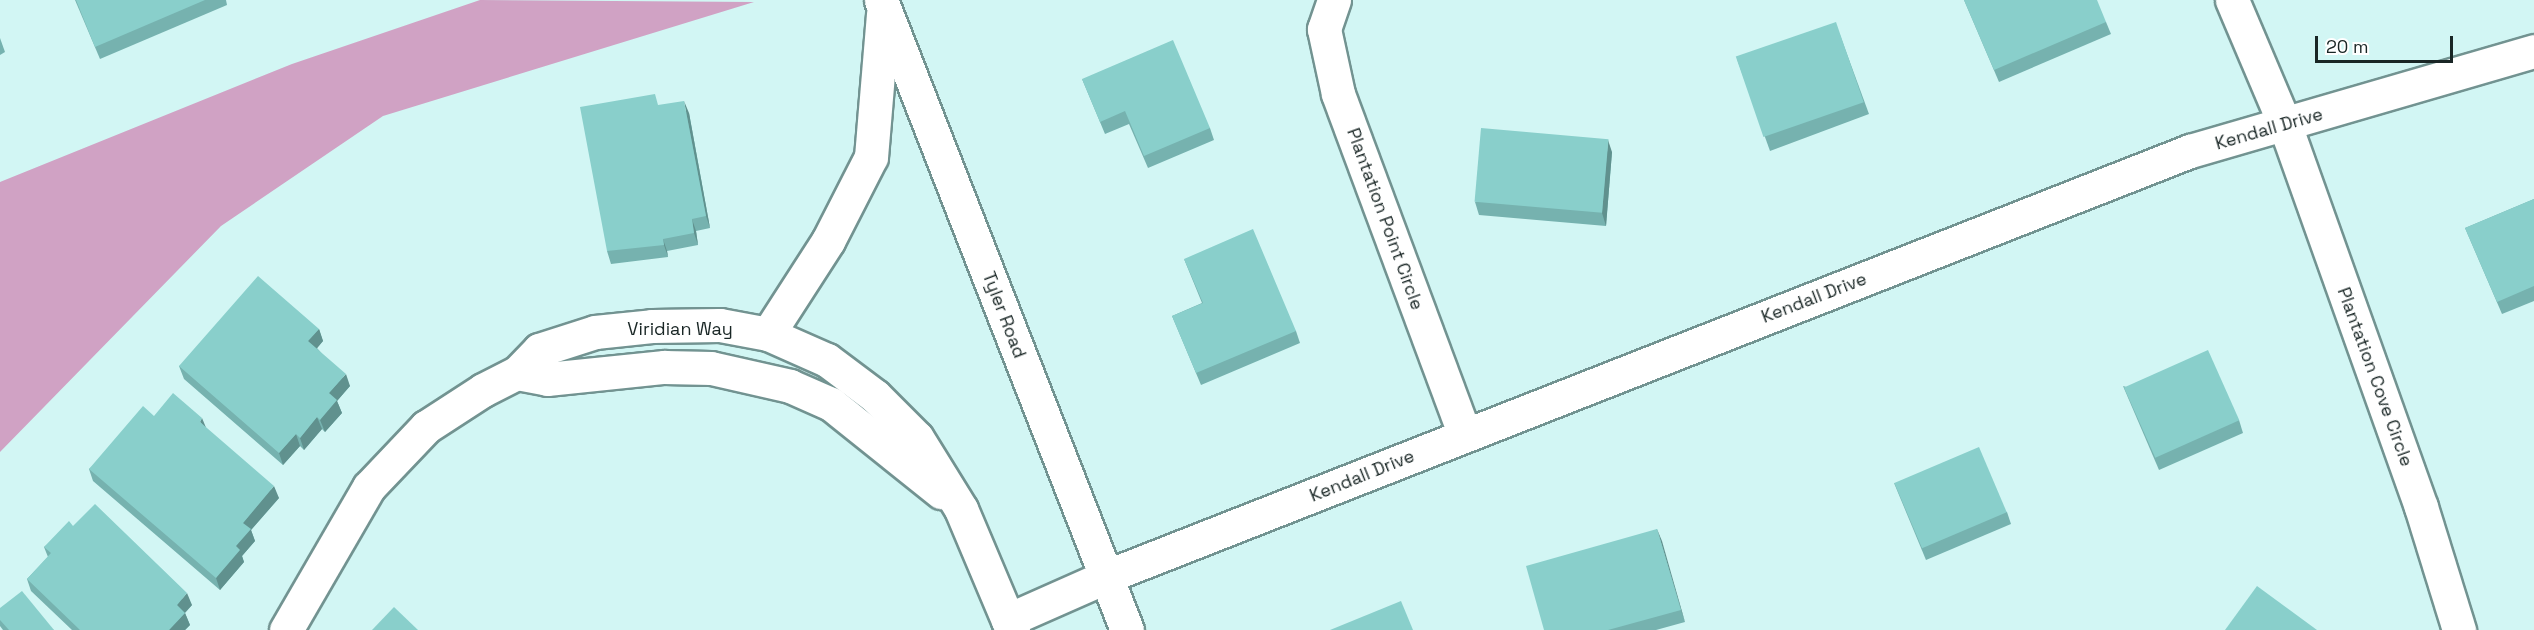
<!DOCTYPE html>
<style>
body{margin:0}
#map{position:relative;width:2534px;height:630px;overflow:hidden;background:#d2f6f4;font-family:"Space Grotesk",sans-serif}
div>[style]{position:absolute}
.forest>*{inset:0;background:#d0a2c4}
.roads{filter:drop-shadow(2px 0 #729391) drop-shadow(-2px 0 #729391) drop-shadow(0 2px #729391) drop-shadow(0 -2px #729391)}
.minor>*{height:33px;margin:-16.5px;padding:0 16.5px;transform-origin:16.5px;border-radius:16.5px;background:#fff}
.tertiary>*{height:33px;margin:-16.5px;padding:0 16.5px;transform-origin:16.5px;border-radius:16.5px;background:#fff}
.wall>*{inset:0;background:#76b2af}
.shaded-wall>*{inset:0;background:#60918e}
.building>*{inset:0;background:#89cfcb;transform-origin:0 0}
span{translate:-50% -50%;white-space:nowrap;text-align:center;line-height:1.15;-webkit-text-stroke:4.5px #fff;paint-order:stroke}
.street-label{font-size:18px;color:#192625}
.scale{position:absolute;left:2315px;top:36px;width:138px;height:27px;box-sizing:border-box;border:3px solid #192625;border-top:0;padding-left:8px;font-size:18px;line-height:21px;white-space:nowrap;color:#192625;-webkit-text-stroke:4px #fff;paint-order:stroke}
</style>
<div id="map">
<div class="forest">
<div style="clip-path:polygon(480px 0,754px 2px,383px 116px,221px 226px,0 452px,0 182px,292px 64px)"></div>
</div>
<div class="roads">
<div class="minor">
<div style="left:1334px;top:0;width:31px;rotate:109deg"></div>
<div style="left:1324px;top:29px;width:66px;rotate:77.8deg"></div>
<div style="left:1338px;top:94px;width:364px;rotate:69.6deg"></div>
<div style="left:2232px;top:0;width:136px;rotate:67deg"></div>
<div style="left:2285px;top:125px;width:405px;rotate:70.4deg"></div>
<div style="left:2421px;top:507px;width:129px;rotate:72.8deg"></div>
<div style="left:517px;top:373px;width:31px;rotate:11deg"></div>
<div style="left:547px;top:379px;width:118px;rotate:-5.9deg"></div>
<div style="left:664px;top:367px;width:47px;rotate:1.2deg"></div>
<div style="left:711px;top:368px;width:81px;rotate:12.8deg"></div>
<div style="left:790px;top:386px;width:45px;rotate:23.7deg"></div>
<div style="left:831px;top:404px;width:141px;rotate:38.7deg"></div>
<div style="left:286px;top:630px;width:165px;rotate:-59.9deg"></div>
<div style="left:369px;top:487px;width:83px;rotate:-46.5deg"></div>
<div style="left:426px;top:427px;width:68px;rotate:-33deg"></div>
<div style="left:483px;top:390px;width:38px;rotate:-27deg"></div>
<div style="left:517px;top:373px;width:32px;rotate:-46deg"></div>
<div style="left:539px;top:350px;width:59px;rotate:-17.8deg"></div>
<div style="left:595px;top:332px;width:57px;rotate:-6deg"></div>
<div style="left:652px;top:326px;width:68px;rotate:-0.8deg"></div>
<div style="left:720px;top:325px;width:49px;rotate:10.6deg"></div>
<div style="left:768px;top:334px;width:64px;rotate:23.8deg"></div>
<div style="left:827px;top:360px;width:60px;rotate:36.9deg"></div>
<div style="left:875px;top:396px;width:59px;rotate:45deg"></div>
<div style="left:917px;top:438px;width:84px;rotate:58.2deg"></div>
<div style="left:961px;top:509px;width:121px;rotate:67.1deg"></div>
<div style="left:1013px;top:630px;width:11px;rotate:-117deg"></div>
<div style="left:1008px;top:620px;width:106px;rotate:-23.9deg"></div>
<div style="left:1105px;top:577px;width:1166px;rotate:-21.44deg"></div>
<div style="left:2190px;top:151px;width:358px;rotate:-16.2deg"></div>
</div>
<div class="tertiary">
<div style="left:881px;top:0;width:676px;rotate:68.67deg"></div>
<div style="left:768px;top:334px;width:111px;rotate:-57.2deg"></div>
<div style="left:828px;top:241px;width:94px;rotate:-62.9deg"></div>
<div style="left:871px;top:157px;width:144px;rotate:-85.2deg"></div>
</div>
</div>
<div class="wall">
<div style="clip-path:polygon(75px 0,226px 0,227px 5px,100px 59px)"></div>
<div style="clip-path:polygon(1964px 0,2106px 22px,2111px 34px,1999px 82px)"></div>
<div style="clip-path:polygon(1840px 35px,1869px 114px,1770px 151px,1737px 59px)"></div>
<div style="clip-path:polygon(0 38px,5px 52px,0 55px)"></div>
<div style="clip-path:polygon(1082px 79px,1210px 128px,1214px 140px,1148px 168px,1129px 124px,1105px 134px)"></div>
<div style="clip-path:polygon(659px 105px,689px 113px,710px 228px,696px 231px,698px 245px,667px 251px,668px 257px,611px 264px,607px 251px)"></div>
<div style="clip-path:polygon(1612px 152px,1606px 226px,1479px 215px,1475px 202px)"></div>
<div style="clip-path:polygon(2534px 199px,2534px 301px,2502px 314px,2465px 228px)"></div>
<div style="clip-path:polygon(1184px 259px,1296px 331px,1300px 343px,1201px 385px,1172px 316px,1202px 303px)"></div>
<div style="clip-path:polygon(319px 329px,323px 341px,317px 348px,350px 386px,337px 401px,342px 413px,325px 432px,322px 429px,304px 450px,300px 446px,283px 465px,184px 379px,179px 366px)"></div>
<div style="clip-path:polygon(2123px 386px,2239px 420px,2243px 433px,2159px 470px)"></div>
<div style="clip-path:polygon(154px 416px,205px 427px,279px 498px,251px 530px,255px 541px,242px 556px,244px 562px,220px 590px,93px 481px,89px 469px)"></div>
<div style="clip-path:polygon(1894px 483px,2007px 512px,2011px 524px,1926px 560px)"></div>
<div style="clip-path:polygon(73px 526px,192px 605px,185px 613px,190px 625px,185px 630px,72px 630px,31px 591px,27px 579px,48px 557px,44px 547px)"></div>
<div style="clip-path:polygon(1657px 529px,1685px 622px,1656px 630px,1544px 630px)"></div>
<div style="clip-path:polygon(0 608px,54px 630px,3px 630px,0 626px)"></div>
</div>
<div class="shaded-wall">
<div style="clip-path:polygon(684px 101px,689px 113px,710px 228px,706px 216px)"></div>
<div style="clip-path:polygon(1608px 140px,1612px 152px,1606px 226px,1602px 213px)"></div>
<div style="clip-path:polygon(692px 219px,696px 231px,698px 245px,694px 233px)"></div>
<div style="clip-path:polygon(663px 239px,667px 251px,668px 257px,664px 245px)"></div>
<div style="clip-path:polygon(319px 329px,323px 341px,313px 353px,308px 341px)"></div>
<div style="clip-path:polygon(346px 374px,350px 386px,337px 401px,342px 413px,325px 432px,320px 420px,329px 393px)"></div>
<div style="clip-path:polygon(317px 417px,322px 429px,304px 450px,300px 438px)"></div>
<div style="clip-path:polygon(202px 418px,207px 430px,200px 422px)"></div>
<div style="clip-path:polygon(296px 434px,300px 446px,283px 465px,279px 453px)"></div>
<div style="clip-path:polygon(274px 486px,279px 498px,251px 530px,255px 541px,242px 556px,244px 562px,220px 590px,216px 578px,236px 546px,243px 523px)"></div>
<div style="clip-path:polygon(1657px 529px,1662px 541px,1685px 622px,1681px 610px)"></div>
<div style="clip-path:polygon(187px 593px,192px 605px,181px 617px,177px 605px)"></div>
<div style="clip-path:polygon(185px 613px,190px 625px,185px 630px,169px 630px)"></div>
</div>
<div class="building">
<div style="clip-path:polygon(76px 0,205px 0,95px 47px)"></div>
<div style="clip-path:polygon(1964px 0,2097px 0,2106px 22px,1994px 70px)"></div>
<div style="left:1836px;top:22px;width:85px;height:106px;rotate:71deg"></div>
<div style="clip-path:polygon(1173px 40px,1210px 128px,1144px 156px,1125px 111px,1100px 122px,1082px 79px)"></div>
<div style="clip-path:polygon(655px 94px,658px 105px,684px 101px,706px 216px,692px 219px,694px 233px,663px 239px,664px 245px,607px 251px,580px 107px)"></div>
<div style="left:1481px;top:128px;width:128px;height:74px;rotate:5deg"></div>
<div style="clip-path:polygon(2534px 199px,2534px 286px,2497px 302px,2465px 228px)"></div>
<div style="clip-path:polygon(1253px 229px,1296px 331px,1196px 373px,1172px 316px,1203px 303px,1184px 259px)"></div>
<div style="clip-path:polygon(258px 276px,319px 329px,308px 341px,346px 374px,329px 393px,337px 400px,320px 420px,317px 417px,300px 438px,296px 434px,279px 453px,179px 366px)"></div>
<div style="left:2208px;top:350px;width:77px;height:92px;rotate:66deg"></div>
<div style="clip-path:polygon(173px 393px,202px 418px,200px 422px,274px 486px,243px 523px,251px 529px,236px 546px,240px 550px,216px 578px,89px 469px,143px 406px,154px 416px)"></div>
<div style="left:1979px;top:447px;width:71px;height:92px;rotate:67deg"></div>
<div style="clip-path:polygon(95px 504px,187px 593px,177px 605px,185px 613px,169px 630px,80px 630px,27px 579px,51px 553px,44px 547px,69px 521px,73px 526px)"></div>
<div style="clip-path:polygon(1657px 529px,1681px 610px,1608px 630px,1544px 630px,1526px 566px)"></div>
<div style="clip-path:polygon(2257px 586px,2317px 630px,2225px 630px)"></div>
<div style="clip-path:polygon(22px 591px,54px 630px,9px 630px,0 620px,0 608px)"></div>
<div style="clip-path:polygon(1401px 601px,1413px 630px,1330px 630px)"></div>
<div style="clip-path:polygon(394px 607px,418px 630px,372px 630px)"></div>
</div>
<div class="street-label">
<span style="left:2269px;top:129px;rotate:-16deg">Kendall Drive</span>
<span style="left:1385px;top:219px;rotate:70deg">Plantation Point Circle</span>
<span style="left:1814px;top:298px;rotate:-21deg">Kendall Drive</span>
<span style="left:1004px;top:315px;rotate:69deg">Tyler Road</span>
<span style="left:680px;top:329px">Viridian Way</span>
<span style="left:2375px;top:377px;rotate:70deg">Plantation Cove Circle</span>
<span style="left:1362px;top:476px;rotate:-22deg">Kendall Drive</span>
</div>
<div class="scale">20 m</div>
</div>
